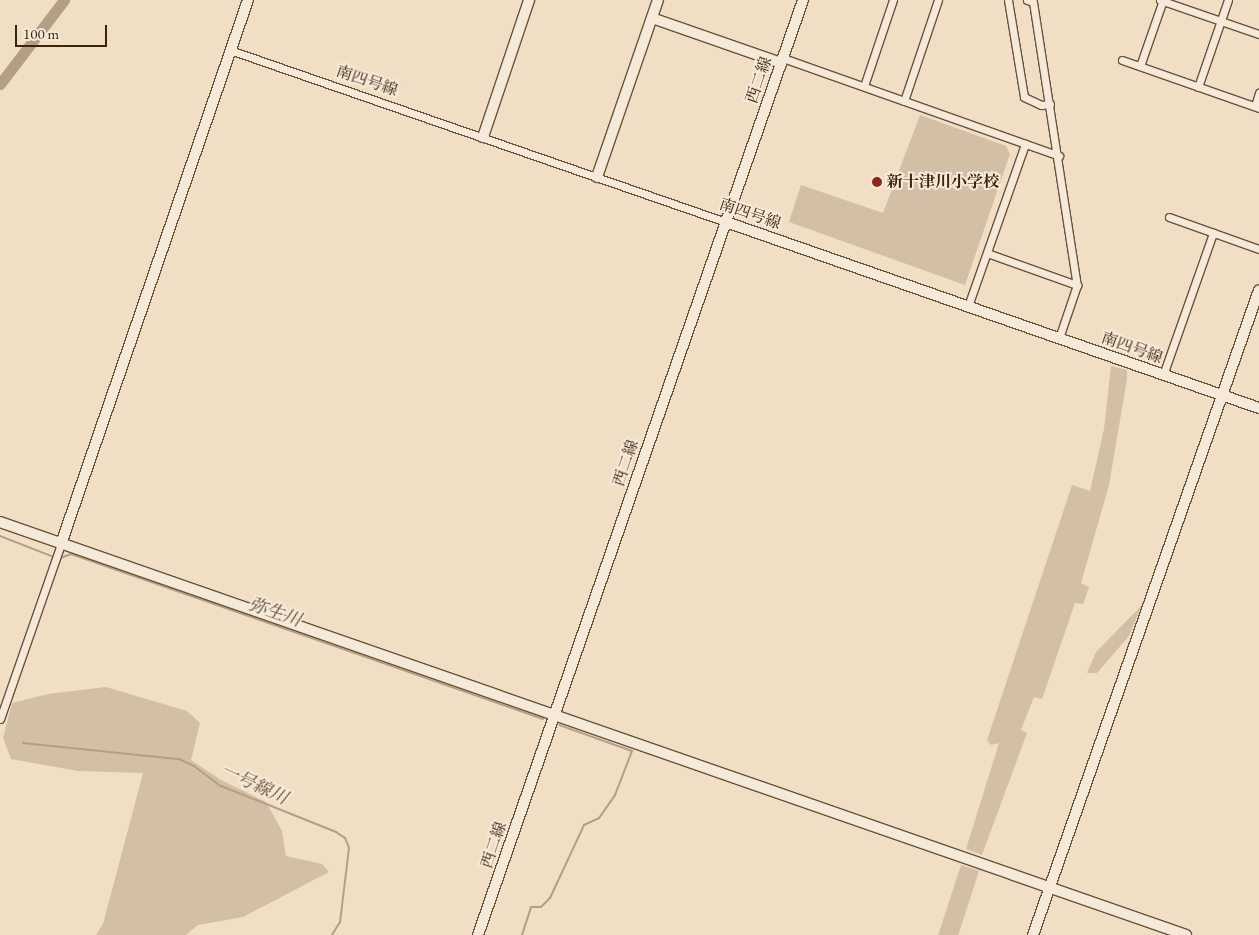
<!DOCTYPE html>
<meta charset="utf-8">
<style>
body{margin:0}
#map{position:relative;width:1259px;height:935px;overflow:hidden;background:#f0dfc5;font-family:"EB Garamond","Noto Serif JP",serif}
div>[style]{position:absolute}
.green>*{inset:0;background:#d2bfa6;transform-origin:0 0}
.stream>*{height:2px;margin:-1px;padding:0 1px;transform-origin:1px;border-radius:1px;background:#b39f86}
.river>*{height:11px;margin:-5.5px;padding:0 5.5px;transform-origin:5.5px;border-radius:5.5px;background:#b39f86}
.roads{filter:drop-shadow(1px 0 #6a523a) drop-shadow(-1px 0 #6a523a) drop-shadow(0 1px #6a523a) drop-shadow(0 -1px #6a523a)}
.street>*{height:7px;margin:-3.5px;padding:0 3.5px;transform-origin:3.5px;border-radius:3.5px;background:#f5ead9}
.secondary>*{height:10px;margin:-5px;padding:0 5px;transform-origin:5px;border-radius:5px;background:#f5ead9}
.dots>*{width:14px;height:14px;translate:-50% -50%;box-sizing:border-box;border:2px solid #f5ead9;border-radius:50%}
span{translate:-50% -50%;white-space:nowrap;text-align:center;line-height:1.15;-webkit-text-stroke:4px #f5ead9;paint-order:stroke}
.street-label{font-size:16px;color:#3e230c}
.poi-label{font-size:16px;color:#3e230c;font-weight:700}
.left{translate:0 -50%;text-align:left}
.water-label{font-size:18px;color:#614831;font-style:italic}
.scale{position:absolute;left:15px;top:25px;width:92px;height:22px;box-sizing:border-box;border:2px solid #3e230c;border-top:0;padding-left:6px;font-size:15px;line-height:18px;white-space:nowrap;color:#3e230c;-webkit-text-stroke:4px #f5ead9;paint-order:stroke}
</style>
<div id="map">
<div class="green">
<div style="clip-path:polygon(920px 115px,1006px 146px,1010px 154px,965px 285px,789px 222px,801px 185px,883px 213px)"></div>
<div style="clip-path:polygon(1111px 366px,1127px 370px,1127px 379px,1109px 485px,1081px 583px,1089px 587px,1083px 604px,1075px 603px,1042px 699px,1034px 697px,1021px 730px,1027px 733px,982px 855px,966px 849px,999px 743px,991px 745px,987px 740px,1072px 485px,1090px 491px,1104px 429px)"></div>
<div style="clip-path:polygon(1142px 605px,1129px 636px,1097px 673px,1087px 673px,1096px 652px)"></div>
<div style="clip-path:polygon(106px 687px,187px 711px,200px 723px,191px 760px,221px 780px,266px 802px,282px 831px,286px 856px,322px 864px,329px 872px,243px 917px,198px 925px,186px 935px,96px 935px,103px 924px,143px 773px,78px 771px,11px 759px,3px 738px,12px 703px,48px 694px)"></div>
<div style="left:961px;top:865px;width:19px;height:74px;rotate:18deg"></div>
</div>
<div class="stream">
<div style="left:0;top:536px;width:58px;rotate:21.3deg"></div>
<div style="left:58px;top:559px;width:14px;rotate:-21deg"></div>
<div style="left:71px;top:554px;width:500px;rotate:19.27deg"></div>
<div style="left:23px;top:743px;width:157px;rotate:5.9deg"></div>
<div style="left:179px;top:759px;width:17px;rotate:25deg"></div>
<div style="left:194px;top:766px;width:34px;rotate:37deg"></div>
<div style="left:221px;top:786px;width:124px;rotate:21.8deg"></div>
<div style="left:336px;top:832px;width:11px;rotate:34deg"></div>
<div style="left:345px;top:838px;width:11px;rotate:68deg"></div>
<div style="left:349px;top:848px;width:75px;rotate:96.9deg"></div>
<div style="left:340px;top:922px;width:15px;rotate:122deg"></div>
<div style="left:522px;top:935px;width:29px;rotate:-72deg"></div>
<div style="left:531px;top:907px;width:10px"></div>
<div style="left:541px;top:907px;width:13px;rotate:-45deg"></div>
<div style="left:550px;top:898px;width:81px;rotate:-65deg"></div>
<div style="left:584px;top:825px;width:17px;rotate:-25deg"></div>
<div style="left:599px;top:818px;width:28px;rotate:-55deg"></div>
<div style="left:615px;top:795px;width:47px;rotate:-68.9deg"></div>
<div style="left:632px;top:751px;width:77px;rotate:-160.4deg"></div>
</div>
<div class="river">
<div style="left:0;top:84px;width:106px;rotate:-52.7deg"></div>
</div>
<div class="roads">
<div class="street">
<div style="left:1008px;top:0;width:98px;rotate:80.6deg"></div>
<div style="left:1024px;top:97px;width:19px;rotate:25deg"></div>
<div style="left:1041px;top:105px;width:9px;rotate:-6deg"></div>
<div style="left:1027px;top:0;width:6px;rotate:18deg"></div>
<div style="left:1033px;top:2px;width:286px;rotate:81.2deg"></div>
<div style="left:1077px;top:285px;width:56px;rotate:108.8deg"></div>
<div style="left:1160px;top:0;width:105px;rotate:19deg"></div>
<div style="left:230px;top:50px;width:525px;rotate:19.13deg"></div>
<div style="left:783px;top:58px;width:293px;rotate:19.5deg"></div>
<div style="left:1122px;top:60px;width:145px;rotate:19.3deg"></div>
<div style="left:1140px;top:66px;width:70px;rotate:-70.8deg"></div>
<div style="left:864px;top:86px;width:91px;rotate:-71.4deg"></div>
<div style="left:1198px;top:87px;width:92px;rotate:-71deg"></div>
<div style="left:904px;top:101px;width:107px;rotate:-71.4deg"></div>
<div style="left:1255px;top:106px;width:14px;rotate:-73deg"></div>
<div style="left:1169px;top:217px;width:96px;rotate:19.6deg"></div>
<div style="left:987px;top:253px;width:96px;rotate:19.6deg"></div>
<div style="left:968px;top:306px;width:172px;rotate:-70.6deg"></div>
<div style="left:1163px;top:375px;width:151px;rotate:-70.6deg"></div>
<div style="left:0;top:719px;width:185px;rotate:-70.8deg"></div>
</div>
<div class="secondary">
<div style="left:652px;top:18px;width:137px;rotate:19.2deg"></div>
<div style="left:483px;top:137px;width:145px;rotate:-71.4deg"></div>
<div style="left:597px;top:177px;width:187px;rotate:-71deg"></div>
<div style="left:726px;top:222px;width:565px;rotate:19.24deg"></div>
<div style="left:0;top:522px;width:1256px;rotate:19.2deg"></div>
<div style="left:61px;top:544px;width:575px;rotate:-71.03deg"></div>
<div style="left:478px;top:935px;width:990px;rotate:-70.83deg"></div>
<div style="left:1033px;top:935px;width:683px;rotate:-70.69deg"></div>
</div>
</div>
<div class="dots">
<div style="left:877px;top:182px;background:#8f2418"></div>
</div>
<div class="street-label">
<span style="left:759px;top:80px;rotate:-71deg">西二線</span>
<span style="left:367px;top:81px;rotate:19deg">南四号線</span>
<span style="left:750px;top:214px;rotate:19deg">南四号線</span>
<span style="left:1132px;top:348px;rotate:20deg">南四号線</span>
<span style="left:626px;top:463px;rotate:-71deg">西二線</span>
<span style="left:494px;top:845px;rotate:-71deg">西二線</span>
</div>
<div class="poi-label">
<span class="left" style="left:887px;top:182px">新十津川小学校</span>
</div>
<div class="water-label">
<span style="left:275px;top:612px;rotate:19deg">弥生川</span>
<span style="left:254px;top:784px;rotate:25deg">一号線川</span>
</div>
<div class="scale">100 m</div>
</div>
